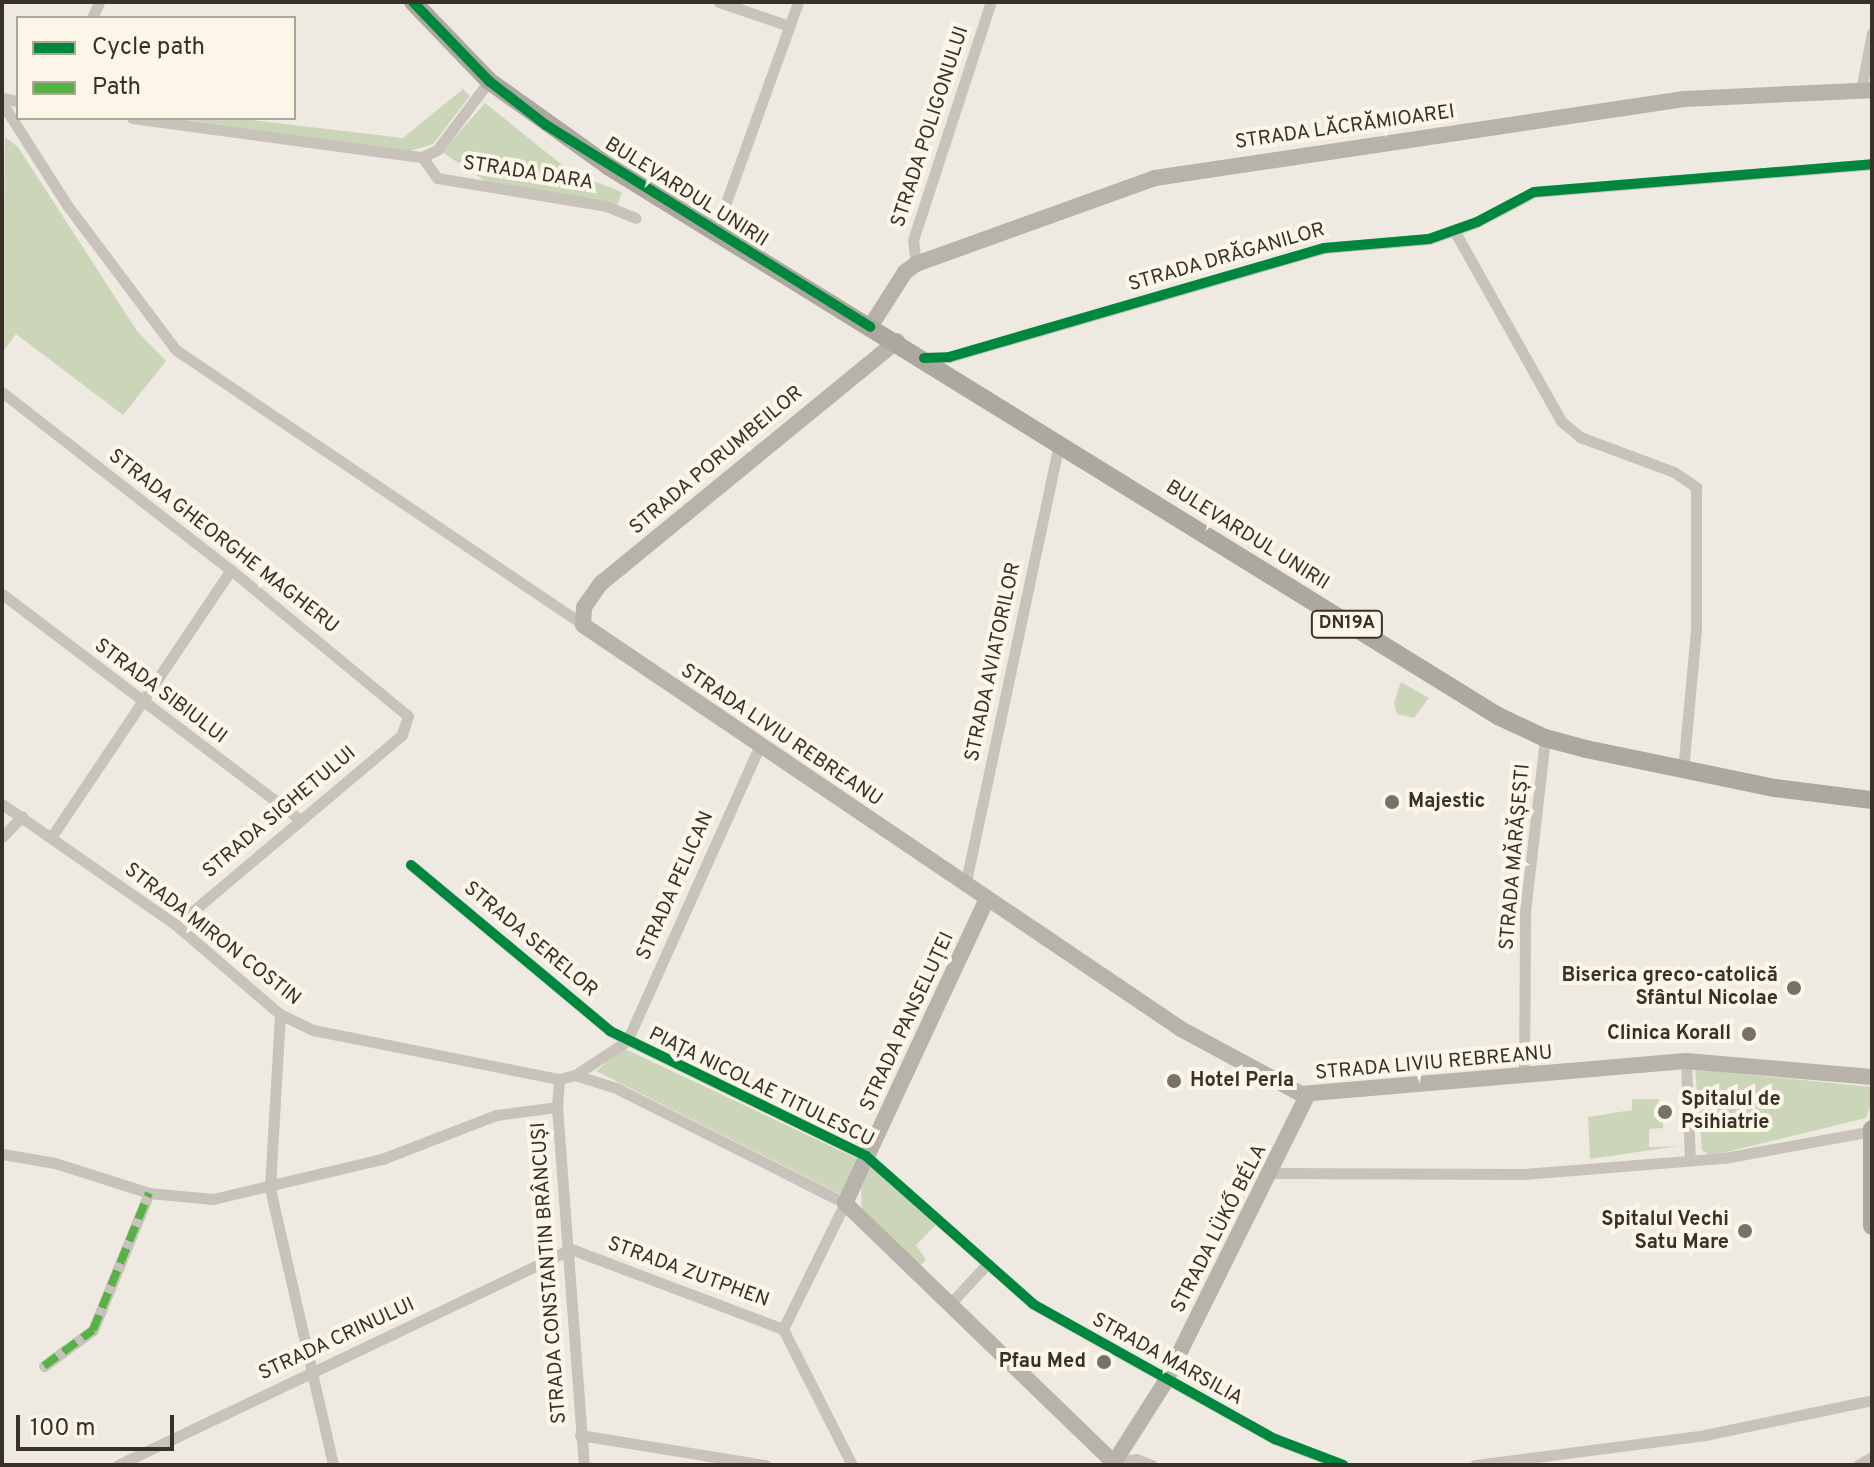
<!DOCTYPE html>
<meta charset="utf-8">
<style>
body{margin:0}
#map{position:relative;width:1874px;height:1467px;overflow:hidden;background:#eeeae1;font-family:Overpass,sans-serif}
div>[style]{position:absolute}
.green>*{inset:0;background:#cbd6b9}
.street>*{height:11px;margin:-5.5px;padding:0 5.5px;transform-origin:5.5px;border-radius:5.5px;background:#c8c3ba}
.secondary>*{height:16px;margin:-8px;padding:0 8px;transform-origin:8px;border-radius:8px;background:#b8b3aa}
.primary>*{height:18px;margin:-9px;padding:0 9px;transform-origin:9px;border-radius:9px;background:#aca79f}
.quiet>*{height:8px;margin-top:-4px;transform-origin:0;background:repeating-linear-gradient(90deg,#56b245 0 16px,transparent 0 24px)}
.cycleway>*{height:10px;margin:-5px;padding:0 5px;transform-origin:5px;border-radius:5px;background:#00873e}
.dots>*{width:22px;height:22px;translate:-50% -50%;box-sizing:border-box;border:4px solid #fbf6e8;border-radius:50%}
span{translate:-50% -50%;white-space:nowrap;text-align:center;line-height:1.15;-webkit-text-stroke:8px #fbf6e8;paint-order:stroke}
.shield-label span{padding:2px 6px;background:#fbf6e8;border:2px solid;border-radius:6px;-webkit-text-stroke-width:0}
.shield-label{font-size:18px;color:#393027;font-weight:700}
.street-label{font-size:20px;color:#393027}
.poi-label{font-size:20px;color:#393027;font-weight:700}
.left{translate:0 -50%;text-align:left}
.right{translate:-100% -50%;text-align:right}
.frame{position:absolute;inset:0;border:4px solid #393027;pointer-events:none}
.legend{position:absolute;left:16px;top:16px;width:280px;height:104px;box-sizing:border-box;background:#fbf6e8;border:2px solid #ada79b;margin:0;padding:10px 14px;list-style:none;font-size:24px;color:#393027}
.legend li{display:flex;align-items:center;gap:16px;height:40px}
.legend b{width:40px;border:2px solid #ada79b}
.scale{position:absolute;left:16px;top:1415px;width:158px;height:36px;box-sizing:border-box;border:4px solid #393027;border-top:0;padding-left:10px;font-size:24px;line-height:28px;white-space:nowrap;color:#393027;-webkit-text-stroke:6px #fbf6e8;paint-order:stroke}
</style>
<div id="map">
<div class="green">
<div style="clip-path:polygon(463px 89px,470px 96px,433px 144px,407px 152px,174px 118px,234px 118px,403px 138px)"></div>
<div style="clip-path:polygon(485px 103px,572px 173px,622px 192px,616px 209px,494px 187px,442px 152px)"></div>
<div style="clip-path:polygon(5px 137px,18px 147px,137px 331px,166px 361px,123px 415px,16px 334px,2px 353px)"></div>
<div style="clip-path:polygon(1401px 682px,1429px 698px,1414px 718px,1397px 714px,1394px 703px)"></div>
<div style="clip-path:polygon(623px 1048px,858px 1159px,842px 1195px,596px 1071px)"></div>
<div style="clip-path:polygon(1695px 1069px,1872px 1087px,1872px 1102px,1866px 1118px,1710px 1156px,1702px 1150px)"></div>
<div style="clip-path:polygon(1632px 1099px,1659px 1099px,1654px 1117px,1663px 1117px,1663px 1128px,1649px 1129px,1649px 1147px,1679px 1146px,1590px 1159px,1588px 1117px,1632px 1110px)"></div>
<div style="clip-path:polygon(872px 1166px,936px 1225px,916px 1245px,926px 1260px,921px 1265px,862px 1218px,861px 1188px)"></div>
</div>
<div class="street">
<div style="left:719px;top:2px;width:74px;rotate:18.9deg"></div>
<div style="left:92px;top:18px;width:17px;rotate:-66deg"></div>
<div style="left:1861px;top:90px;width:58px;rotate:-79.1deg"></div>
<div style="left:2px;top:98px;width:16px;rotate:11deg"></div>
<div style="left:2px;top:103px;width:121px;rotate:57.5deg"></div>
<div style="left:67px;top:205px;width:181px;rotate:53.1deg"></div>
<div style="left:176px;top:350px;width:491px;rotate:34deg"></div>
<div style="left:132px;top:118px;width:293px;rotate:7.7deg"></div>
<div style="left:422px;top:157px;width:26px;rotate:54deg"></div>
<div style="left:437px;top:178px;width:171px;rotate:9.4deg"></div>
<div style="left:606px;top:206px;width:32px;rotate:22deg"></div>
<div style="left:422px;top:157px;width:17px;rotate:-25deg"></div>
<div style="left:437px;top:150px;width:86px;rotate:-53deg"></div>
<div style="left:1455px;top:232px;width:217px;rotate:60.7deg"></div>
<div style="left:1561px;top:421px;width:25px;rotate:40deg"></div>
<div style="left:1580px;top:437px;width:100px;rotate:20.4deg"></div>
<div style="left:1674px;top:472px;width:27px;rotate:34deg"></div>
<div style="left:1696px;top:487px;width:143px;rotate:90deg"></div>
<div style="left:1696px;top:630px;width:140px;rotate:95.3deg"></div>
<div style="left:715px;top:233px;width:245px;rotate:-70.2deg"></div>
<div style="left:916px;top:264px;width:24px;rotate:-97deg"></div>
<div style="left:913px;top:240px;width:250px;rotate:-71.9deg"></div>
<div style="left:925px;top:358px;width:24px;rotate:-2deg"></div>
<div style="left:949px;top:357px;width:391px;rotate:-16.2deg"></div>
<div style="left:1324px;top:248px;width:105px;rotate:-4.9deg"></div>
<div style="left:1429px;top:239px;width:51px;rotate:-19.5deg"></div>
<div style="left:1477px;top:222px;width:64px;rotate:-27.8deg"></div>
<div style="left:1534px;top:192px;width:339px;rotate:-4.7deg"></div>
<div style="left:2px;top:392px;width:290px;rotate:37.9deg"></div>
<div style="left:231px;top:570px;width:229px;rotate:39.5deg"></div>
<div style="left:408px;top:716px;width:20px;rotate:108deg"></div>
<div style="left:402px;top:735px;width:295px;rotate:139.9deg"></div>
<div style="left:2px;top:594px;width:371px;rotate:37.1deg"></div>
<div style="left:2px;top:804px;width:212px;rotate:34.8deg"></div>
<div style="left:176px;top:925px;width:137px;rotate:40.6deg"></div>
<div style="left:280px;top:1014px;width:37px;rotate:26deg"></div>
<div style="left:313px;top:1030px;width:251px;rotate:11.3deg"></div>
<div style="left:559px;top:1079px;width:16px;rotate:-14deg"></div>
<div style="left:575px;top:1075px;width:62px;rotate:-33.2deg"></div>
<div style="left:52px;top:836px;width:321px;rotate:-56.1deg"></div>
<div style="left:2px;top:837px;width:29px;rotate:-46deg"></div>
<div style="left:411px;top:865px;width:259px;rotate:39.8deg"></div>
<div style="left:610px;top:1031px;width:285px;rotate:26deg"></div>
<div style="left:866px;top:1156px;width:223px;rotate:41.5deg"></div>
<div style="left:1033px;top:1304px;width:277px;rotate:29.2deg"></div>
<div style="left:1275px;top:1439px;width:73px;rotate:20.9deg"></div>
<div style="left:965px;top:886px;width:451px;rotate:-78deg"></div>
<div style="left:280px;top:1014px;width:175px;rotate:93.3deg"></div>
<div style="left:270px;top:1189px;width:283px;rotate:77.1deg"></div>
<div style="left:627px;top:1041px;width:325px;rotate:-65.8deg"></div>
<div style="left:1686px;top:1061px;width:99px;rotate:87.7deg"></div>
<div style="left:575px;top:1075px;width:43px;rotate:17.6deg"></div>
<div style="left:616px;top:1088px;width:256px;rotate:26.7deg"></div>
<div style="left:845px;top:1203px;width:140px;rotate:116.2deg"></div>
<div style="left:1524px;top:1075px;width:163px;rotate:-89.6deg"></div>
<div style="left:1525px;top:912px;width:175px;rotate:-83.4deg"></div>
<div style="left:559px;top:1079px;width:28px;rotate:94deg"></div>
<div style="left:557px;top:1107px;width:359px;rotate:85.7deg"></div>
<div style="left:2px;top:1154px;width:54px;rotate:9.6deg"></div>
<div style="left:55px;top:1163px;width:99px;rotate:17.7deg"></div>
<div style="left:149px;top:1193px;width:64px;rotate:5.4deg"></div>
<div style="left:213px;top:1199px;width:174px;rotate:-13.3deg"></div>
<div style="left:382px;top:1159px;width:122px;rotate:-21.1deg"></div>
<div style="left:496px;top:1115px;width:62px;rotate:-7.5deg"></div>
<div style="left:1272px;top:1173px;width:252px;rotate:0.2deg"></div>
<div style="left:1524px;top:1174px;width:201px;rotate:-4.6deg"></div>
<div style="left:1724px;top:1158px;width:150px;rotate:-10.3deg"></div>
<div style="left:571px;top:1249px;width:227px;rotate:20.7deg"></div>
<div style="left:783px;top:1329px;width:153px;rotate:63.1deg"></div>
<div style="left:950px;top:1304px;width:53px;rotate:-47.3deg"></div>
<div style="left:44px;top:1366px;width:61px;rotate:-36.3deg"></div>
<div style="left:93px;top:1330px;width:148px;rotate:-67.8deg"></div>
<div style="left:580px;top:1435px;width:188px;rotate:9.2deg"></div>
<div style="left:1115px;top:1462px;width:21px;rotate:-8deg"></div>
<div style="left:1136px;top:1459px;width:17px;rotate:21deg"></div>
<div style="left:118px;top:1465px;width:502px;rotate:-25.49deg"></div>
<div style="left:1475px;top:1465px;width:232px;rotate:-7.4deg"></div>
<div style="left:1705px;top:1435px;width:171px;rotate:-11.8deg"></div>
<div style="left:1858px;top:1465px;width:16px;rotate:-30deg"></div>
</div>
<div class="secondary">
<div style="left:870px;top:327px;width:65px;rotate:-57.5deg"></div>
<div style="left:905px;top:272px;width:14px;rotate:-36deg"></div>
<div style="left:916px;top:264px;width:254px;rotate:-19.8deg"></div>
<div style="left:1155px;top:178px;width:535px;rotate:-8.49deg"></div>
<div style="left:1684px;top:99px;width:188px;rotate:-2.7deg"></div>
<div style="left:897px;top:341px;width:382px;rotate:140.7deg"></div>
<div style="left:601px;top:583px;width:29px;rotate:125deg"></div>
<div style="left:584px;top:607px;width:18px;rotate:93deg"></div>
<div style="left:583px;top:625px;width:722px;rotate:34.04deg"></div>
<div style="left:1181px;top:1029px;width:136px;rotate:28.4deg"></div>
<div style="left:1301px;top:1094px;width:386px;rotate:-4.9deg"></div>
<div style="left:1686px;top:1061px;width:187px;rotate:4.9deg"></div>
<div style="left:986px;top:901px;width:333px;rotate:115deg"></div>
<div style="left:845px;top:1203px;width:377px;rotate:44deg"></div>
<div style="left:1115px;top:1461px;width:91px;rotate:-57.5deg"></div>
<div style="left:1164px;top:1384px;width:322px;rotate:-63.6deg"></div>
</div>
<div class="primary">
<div style="left:413px;top:2px;width:110px;rotate:46.1deg"></div>
<div style="left:489px;top:81px;width:146px;rotate:35.5deg"></div>
<div style="left:608px;top:166px;width:1046px;rotate:31.72deg"></div>
<div style="left:1498px;top:716px;width:52px;rotate:25.1deg"></div>
<div style="left:1545px;top:738px;width:42px;rotate:15deg"></div>
<div style="left:1586px;top:749px;width:193px;rotate:11.7deg"></div>
<div style="left:1775px;top:788px;width:98px;rotate:7.1deg"></div>
<div style="left:1872px;top:1129px;width:97px;rotate:90deg"></div>
</div>
<div class="quiet">
<div style="left:44px;top:1366px;width:61px;rotate:-36.3deg"></div>
<div style="left:93px;top:1330px;width:148px;rotate:-67.8deg"></div>
</div>
<div class="cycleway">
<div style="left:413px;top:2px;width:110px;rotate:46.1deg"></div>
<div style="left:489px;top:81px;width:72px;rotate:37.7deg"></div>
<div style="left:546px;top:125px;width:382px;rotate:31.9deg"></div>
<div style="left:924px;top:358px;width:25px;rotate:-2deg"></div>
<div style="left:949px;top:357px;width:391px;rotate:-16.2deg"></div>
<div style="left:1324px;top:248px;width:105px;rotate:-4.9deg"></div>
<div style="left:1429px;top:239px;width:51px;rotate:-19.5deg"></div>
<div style="left:1477px;top:222px;width:64px;rotate:-27.8deg"></div>
<div style="left:1534px;top:192px;width:339px;rotate:-4.7deg"></div>
<div style="left:411px;top:865px;width:259px;rotate:39.8deg"></div>
<div style="left:610px;top:1031px;width:285px;rotate:26deg"></div>
<div style="left:866px;top:1156px;width:223px;rotate:41.5deg"></div>
<div style="left:1033px;top:1304px;width:277px;rotate:29.2deg"></div>
<div style="left:1275px;top:1439px;width:73px;rotate:20.9deg"></div>
</div>
<div class="dots">
<div style="left:1392px;top:802px;background:#787168"></div>
<div style="left:1794px;top:988px;background:#787168"></div>
<div style="left:1749px;top:1034px;background:#787168"></div>
<div style="left:1174px;top:1081px;background:#787168"></div>
<div style="left:1665px;top:1112px;background:#787168"></div>
<div style="left:1745px;top:1231px;background:#787168"></div>
<div style="left:1104px;top:1362px;background:#787168"></div>
</div>
<div class="shield-label">
<span style="left:1347px;top:624px">DN19A</span>
</div>
<div class="street-label">
<span style="left:931px;top:127px;rotate:-72deg">STRADA POLIGONULUI</span>
<span style="left:1345px;top:128px;rotate:-8deg">STRADA LĂCRĂMIOAREI</span>
<span style="left:528px;top:174px;rotate:9deg">STRADA DARA</span>
<span style="left:686px;top:193px;rotate:32deg">BULEVARDUL UNIRII</span>
<span style="left:1227px;top:258px;rotate:-16deg">STRADA DRĂGANILOR</span>
<span style="left:717px;top:461px;rotate:-40deg">STRADA PORUMBEILOR</span>
<span style="left:1247px;top:536px;rotate:32deg">BULEVARDUL UNIRII</span>
<span style="left:223px;top:542px;rotate:38deg">STRADA GHEORGHE MAGHERU</span>
<span style="left:994px;top:662px;rotate:-78deg">STRADA AVIATORILOR</span>
<span style="left:160px;top:692px;rotate:37deg">STRADA SIBIULUI</span>
<span style="left:781px;top:736px;rotate:34deg">STRADA LIVIU REBREANU</span>
<span style="left:280px;top:813px;rotate:-40deg">STRADA SIGHETULUI</span>
<span style="left:1516px;top:857px;rotate:-85deg">STRADA MĂRĂȘEȘTI</span>
<span style="left:676px;top:886px;rotate:-66deg">STRADA PELICAN</span>
<span style="left:212px;top:935px;rotate:38deg">STRADA MIRON COSTIN</span>
<span style="left:530px;top:940px;rotate:40deg">STRADA SERELOR</span>
<span style="left:908px;top:1022px;rotate:-65deg">STRADA PANSELUȚEI</span>
<span style="left:1434px;top:1064px;rotate:-5deg">STRADA LIVIU REBREANU</span>
<span style="left:761px;top:1088px;rotate:26deg">PIAȚA NICOLAE TITULESCU</span>
<span style="left:1220px;top:1229px;rotate:-63deg">STRADA LÜKŐ BÉLA</span>
<span style="left:550px;top:1273px;rotate:-94deg">STRADA CONSTANTIN BRÂNCUȘI</span>
<span style="left:688px;top:1273px;rotate:20deg">STRADA ZUTPHEN</span>
<span style="left:337px;top:1340px;rotate:-25deg">STRADA CRINULUI</span>
<span style="left:1167px;top:1360px;rotate:29deg">STRADA MARSILIA</span>
</div>
<div class="poi-label">
<span class="left" style="left:1408px;top:802px">Majestic</span>
<span class="right" style="left:1778px;top:988px">Biserica greco-catolică<br>Sfântul Nicolae</span>
<span class="right" style="left:1731px;top:1034px">Clinica Korall</span>
<span class="left" style="left:1190px;top:1081px">Hotel Perla</span>
<span class="left" style="left:1681px;top:1112px">Spitalul de<br>Psihiatrie</span>
<span class="right" style="left:1729px;top:1232px">Spitalul Vechi<br>Satu Mare</span>
<span class="right" style="left:1086px;top:1362px">Pfau Med</span>
</div>
<div class="frame"></div>
<ul class="legend">
<li><b style="height:10px;background:#00873e"></b>Cycle path</li>
<li><b style="height:10px;background:#56b245"></b>Path</li>
</ul>
<div class="scale">100 m</div>
</div>
